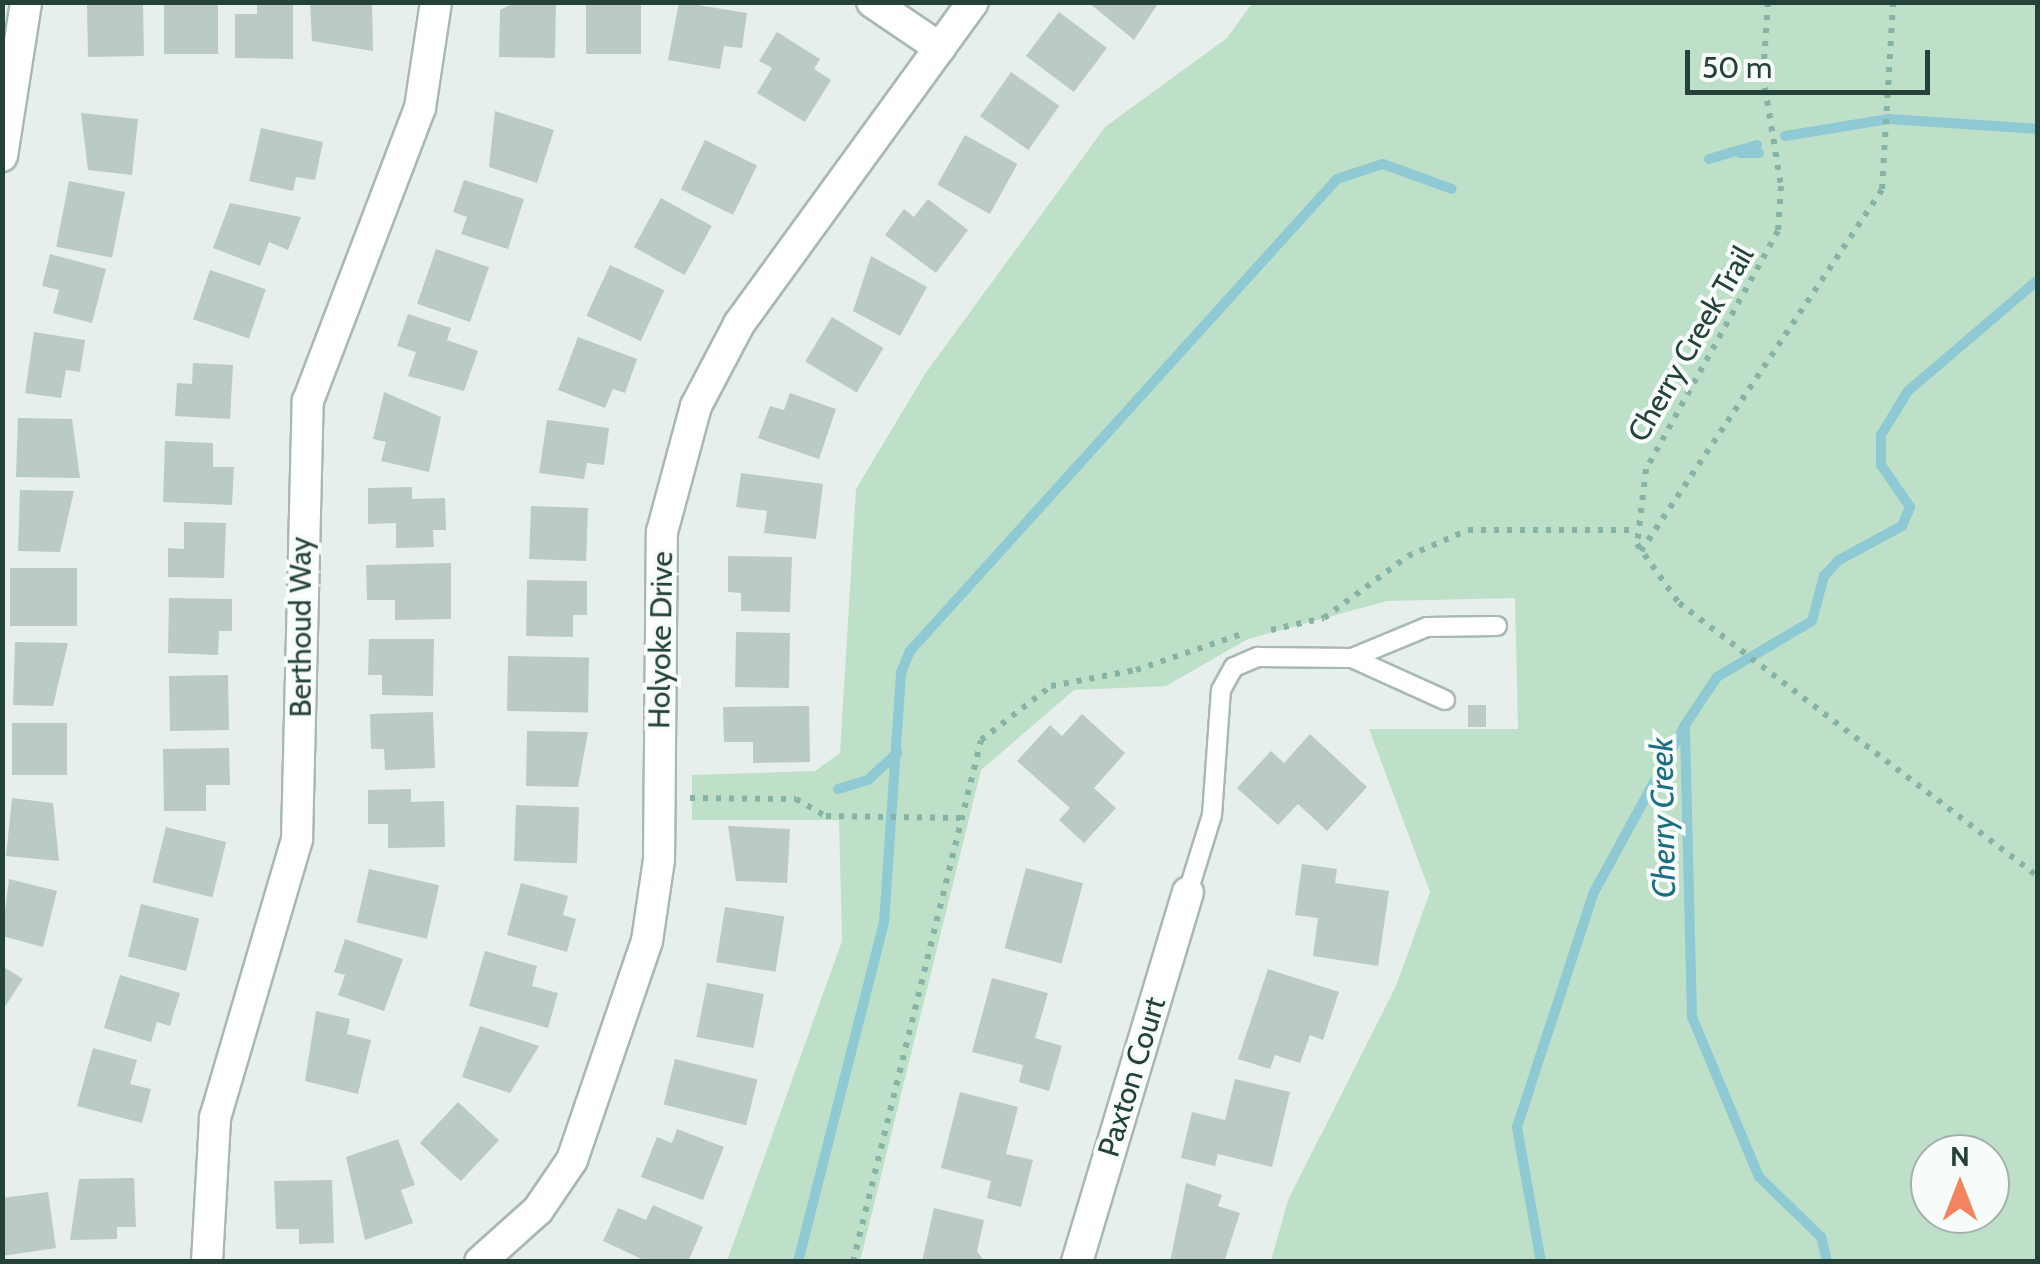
<!DOCTYPE html>
<style>
body{margin:0}
#map{position:relative;width:2040px;height:1264px;overflow:hidden;background:#e6efeb;font-family:Cabin,sans-serif}
div>[style]{position:absolute}
.green>*{inset:0;background:#bfe0c8}
.stream>*{height:10px;margin:-5px;padding:0 5px;transform-origin:5px;border-radius:5px;background:#8ec9d4}
.building>*{inset:0;background:#bbcac4;transform-origin:0 0}
.path>*{height:6px;margin-top:-3px;transform-origin:0;background:repeating-linear-gradient(90deg,#86b3a5 0 5px,transparent 0 13px)}
.roads{filter:drop-shadow(2px 0 #a8b8b2) drop-shadow(-2px 0 #a8b8b2) drop-shadow(0 2px #a8b8b2) drop-shadow(0 -2px #a8b8b2)}
.lane>*{height:18px;margin:-9px;padding:0 9px;transform-origin:9px;border-radius:9px;background:#fff}
.street>*{height:30px;margin:-15px;padding:0 15px;transform-origin:15px;border-radius:15px;background:#fff}
span{translate:-50% -50%;white-space:nowrap;text-align:center;line-height:1.15;-webkit-text-stroke:8px #f7fbf9;paint-order:stroke}
.street-label{font-size:30px;color:#24423a}
.water-label{font-size:32px;color:#1c6f80;font-style:italic}
.frame{position:absolute;inset:0;border:5px solid #24423a;pointer-events:none}
.north{position:absolute;left:1910px;top:1134px;width:100px;height:100px;box-sizing:border-box;background:#f7fbf9;border:2px solid #a3b1ad;border-radius:50%;rotate:0deg;font-size:28px;font-weight:700;line-height:40px;text-align:center;color:#24423a}
.north::after{content:'';display:block;margin:auto;width:35px;height:45px;background:#f4845f;clip-path:polygon(50% 0,100% 100%,50% 72%,0 100%)}
.scale{position:absolute;left:1685px;top:50px;width:245px;height:45px;box-sizing:border-box;border:5px solid #24423a;border-top:0;padding-left:12px;font-size:30px;line-height:35px;white-space:nowrap;color:#24423a;-webkit-text-stroke:8px #f7fbf9;paint-order:stroke}
</style>
<div id="map">
<div class="green">
<div style="clip-path:polygon(evenodd,1253px 2px,2037px 3px,2037px 1261px,1271px 1261px,1288px 1200px,1396px 986px,1430px 892px,1369px 729px,1518px 729px,1515px 598px,1387px 601px,1248px 639px,1166px 686px,1074px 690px,981px 770px,860px 1261px,727px 1261px,842px 941px,839px 820px,692px 820px,692px 775px,815px 771px,840px 753px,856px 489px,925px 374px,1105px 127px,1227px 38px,1253px 2px,1930px 1154px,1990px 1154px,1990px 1214px,1930px 1214px,1930px 1154px)"></div>
</div>
<div class="stream">
<div style="left:1785px;top:136px;width:105px;rotate:-9.3deg"></div>
<div style="left:1889px;top:119px;width:149px;rotate:3.8deg"></div>
<div style="left:1740px;top:153px;width:19px"></div>
<div style="left:1709px;top:159px;width:50px;rotate:-16.3deg"></div>
<div style="left:838px;top:789px;width:31px;rotate:-17deg"></div>
<div style="left:868px;top:780px;width:40px;rotate:-43deg"></div>
<div style="left:798px;top:1262px;width:350px;rotate:-75.8deg"></div>
<div style="left:884px;top:923px;width:251px;rotate:-86.1deg"></div>
<div style="left:901px;top:673px;width:24px;rotate:-68deg"></div>
<div style="left:910px;top:651px;width:636px;rotate:-47.87deg"></div>
<div style="left:1337px;top:179px;width:48px;rotate:-18.1deg"></div>
<div style="left:1383px;top:164px;width:73px;rotate:19.9deg"></div>
<div style="left:1541px;top:1262px;width:137px;rotate:-100.1deg"></div>
<div style="left:1517px;top:1127px;width:245px;rotate:-71.9deg"></div>
<div style="left:1593px;top:894px;width:192px;rotate:-61.4deg"></div>
<div style="left:1827px;top:1262px;width:26px;rotate:-103deg"></div>
<div style="left:1821px;top:1237px;width:86px;rotate:-135.9deg"></div>
<div style="left:1759px;top:1177px;width:173px;rotate:-112.7deg"></div>
<div style="left:1692px;top:1017px;width:292px;rotate:-91.4deg"></div>
<div style="left:1685px;top:725px;width:58px;rotate:-56.3deg"></div>
<div style="left:1717px;top:677px;width:110px;rotate:-30.5deg"></div>
<div style="left:1812px;top:621px;width:47px;rotate:-75.1deg"></div>
<div style="left:1824px;top:576px;width:22px;rotate:-47deg"></div>
<div style="left:1839px;top:560px;width:72px;rotate:-28.4deg"></div>
<div style="left:1902px;top:526px;width:21px;rotate:-67deg"></div>
<div style="left:1910px;top:507px;width:51px;rotate:-124.6deg"></div>
<div style="left:1881px;top:465px;width:30px;rotate:-90deg"></div>
<div style="left:1881px;top:435px;width:52px;rotate:-58.5deg"></div>
<div style="left:1908px;top:391px;width:171px;rotate:-40.5deg"></div>
</div>
<div class="building">
<div style="left:143px;top:2px;width:54px;height:56px;rotate:89deg"></div>
<div style="left:164px;top:2px;width:54px;height:52px"></div>
<div style="clip-path:polygon(257px 2px,293px 2px,293px 59px,235px 58px,235px 14px,257px 14px)"></div>
<div style="clip-path:polygon(310px 2px,372px 2px,373px 51px,312px 41px)"></div>
<div style="clip-path:polygon(516px 2px,556px 2px,555px 58px,499px 57px,500px 10px)"></div>
<div style="left:586px;top:2px;width:55px;height:52px"></div>
<div style="clip-path:polygon(679px 2px,747px 13px,742px 48px,724px 46px,720px 69px,668px 60px)"></div>
<div style="clip-path:polygon(1088px 2px,1159px 2px,1134px 40px)"></div>
<div style="left:1059px;top:12px;width:60px;height:55px;rotate:37deg"></div>
<div style="clip-path:polygon(777px 32px,820px 59px,814px 69px,831px 80px,805px 122px,757px 93px,772px 68px,759px 61px)"></div>
<div style="left:1011px;top:72px;width:59px;height:54px;rotate:35deg"></div>
<div style="clip-path:polygon(495px 111px,554px 130px,537px 183px,489px 167px)"></div>
<div style="clip-path:polygon(81px 113px,138px 119px,132px 175px,88px 170px)"></div>
<div style="clip-path:polygon(261px 128px,323px 142px,315px 180px,296px 177px,293px 191px,249px 181px)"></div>
<div style="left:965px;top:135px;width:60px;height:57px;rotate:29deg"></div>
<div style="left:705px;top:140px;width:58px;height:55px;rotate:26deg"></div>
<div style="clip-path:polygon(464px 180px,524px 199px,508px 249px,461px 234px,467px 217px,453px 212px)"></div>
<div style="left:69px;top:181px;width:57px;height:67px;rotate:11deg"></div>
<div style="left:661px;top:198px;width:58px;height:56px;rotate:29deg"></div>
<div style="clip-path:polygon(928px 199px,968px 230px,936px 273px,885px 235px,904px 209px,914px 217px)"></div>
<div style="clip-path:polygon(230px 203px,301px 217px,288px 250px,269px 242px,260px 266px,213px 248px)"></div>
<div style="left:436px;top:249px;width:56px;height:58px;rotate:19deg"></div>
<div style="clip-path:polygon(50px 254px,106px 269px,92px 323px,53px 313px,59px 290px,42px 286px)"></div>
<div style="clip-path:polygon(871px 256px,927px 287px,900px 336px,853px 311px)"></div>
<div style="left:610px;top:265px;width:60px;height:56px;rotate:25deg"></div>
<div style="left:210px;top:270px;width:59px;height:52px;rotate:19deg"></div>
<div style="clip-path:polygon(408px 314px,451px 328px,447px 340px,478px 351px,464px 391px,408px 376px,416px 352px,397px 346px)"></div>
<div style="left:832px;top:317px;width:60px;height:52px;rotate:31deg"></div>
<div style="clip-path:polygon(34px 332px,85px 340px,80px 372px,66px 370px,61px 398px,25px 393px)"></div>
<div style="clip-path:polygon(578px 337px,637px 359px,625px 393px,613px 389px,605px 408px,558px 390px)"></div>
<div style="clip-path:polygon(193px 363px,233px 365px,230px 419px,175px 416px,177px 383px,192px 384px)"></div>
<div style="clip-path:polygon(384px 392px,441px 417px,429px 472px,381px 461px,386px 442px,373px 439px)"></div>
<div style="clip-path:polygon(790px 393px,836px 409px,819px 459px,758px 438px,770px 406px,784px 410px)"></div>
<div style="clip-path:polygon(18px 418px,72px 419px,80px 478px,16px 477px)"></div>
<div style="clip-path:polygon(547px 420px,609px 428px,604px 465px,587px 463px,584px 479px,539px 473px)"></div>
<div style="clip-path:polygon(165px 441px,213px 443px,213px 467px,234px 467px,232px 505px,163px 502px)"></div>
<div style="clip-path:polygon(741px 473px,823px 484px,816px 539px,764px 533px,767px 511px,736px 507px)"></div>
<div style="clip-path:polygon(412px 487px,412px 499px,445px 498px,446px 530px,433px 530px,434px 547px,396px 548px,396px 523px,368px 524px,368px 488px)"></div>
<div style="clip-path:polygon(20px 490px,74px 491px,60px 552px,18px 551px)"></div>
<div style="left:531px;top:506px;width:57px;height:53px;rotate:2deg"></div>
<div style="clip-path:polygon(184px 522px,226px 523px,224px 578px,168px 577px,168px 548px,184px 549px)"></div>
<div style="clip-path:polygon(728px 556px,792px 557px,790px 612px,741px 611px,741px 593px,728px 592px)"></div>
<div style="clip-path:polygon(451px 563px,451px 619px,395px 620px,395px 600px,367px 600px,366px 565px)"></div>
<div style="left:77px;top:568px;width:58px;height:67px;rotate:90deg"></div>
<div style="clip-path:polygon(527px 580px,587px 581px,587px 615px,573px 615px,573px 637px,526px 636px)"></div>
<div style="clip-path:polygon(169px 598px,232px 599px,232px 631px,219px 631px,218px 655px,168px 653px)"></div>
<div style="left:736px;top:632px;width:54px;height:55px;rotate:1deg"></div>
<div style="clip-path:polygon(369px 639px,434px 639px,433px 696px,382px 695px,382px 675px,368px 675px)"></div>
<div style="clip-path:polygon(15px 642px,68px 643px,53px 706px,13px 705px)"></div>
<div style="left:508px;top:656px;width:81px;height:55px;rotate:1deg"></div>
<div style="left:228px;top:675px;width:55px;height:59px;rotate:89deg"></div>
<div style="left:1468px;top:705px;width:18px;height:22px"></div>
<div style="clip-path:polygon(809px 706px,810px 762px,753px 763px,753px 742px,724px 742px,723px 707px)"></div>
<div style="clip-path:polygon(433px 712px,435px 768px,385px 770px,384px 749px,371px 749px,370px 714px)"></div>
<div style="clip-path:polygon(1082px 714px,1125px 753px,1094px 788px,1116px 808px,1084px 843px,1059px 820px,1070px 808px,1017px 761px,1050px 725px,1062px 736px)"></div>
<div style="left:12px;top:723px;width:55px;height:52px"></div>
<div style="clip-path:polygon(527px 731px,588px 732px,578px 787px,526px 786px)"></div>
<div style="clip-path:polygon(1310px 734px,1367px 787px,1327px 831px,1298px 804px,1278px 825px,1237px 788px,1271px 751px,1284px 763px)"></div>
<div style="clip-path:polygon(229px 748px,230px 785px,206px 785px,206px 811px,164px 811px,163px 749px)"></div>
<div style="clip-path:polygon(411px 789px,411px 802px,444px 801px,445px 847px,388px 848px,388px 824px,368px 824px,368px 790px)"></div>
<div style="clip-path:polygon(12px 798px,53px 803px,59px 861px,6px 856px)"></div>
<div style="left:516px;top:805px;width:63px;height:56px;rotate:2deg"></div>
<div style="clip-path:polygon(728px 826px,790px 829px,787px 883px,736px 881px)"></div>
<div style="left:166px;top:827px;width:62px;height:57px;rotate:14deg"></div>
<div style="clip-path:polygon(1302px 864px,1337px 869px,1335px 883px,1389px 891px,1378px 966px,1313px 956px,1318px 918px,1295px 915px)"></div>
<div style="left:1026px;top:868px;width:59px;height:83px;rotate:15deg"></div>
<div style="left:369px;top:869px;width:72px;height:55px;rotate:13deg"></div>
<div style="clip-path:polygon(9px 879px,57px 891px,43px 947px,2px 936px)"></div>
<div style="clip-path:polygon(521px 883px,568px 896px,563px 915px,576px 919px,567px 952px,507px 935px)"></div>
<div style="left:141px;top:904px;width:60px;height:54px;rotate:14deg"></div>
<div style="left:725px;top:907px;width:60px;height:56px;rotate:9deg"></div>
<div style="clip-path:polygon(345px 939px,403px 959px,384px 1011px,338px 995px,345px 975px,334px 972px)"></div>
<div style="clip-path:polygon(485px 951px,537px 966px,532px 986px,558px 993px,548px 1028px,469px 1006px)"></div>
<div style="clip-path:polygon(2px 966px,23px 979px,2px 1011px)"></div>
<div style="clip-path:polygon(1268px 969px,1339px 992px,1323px 1040px,1310px 1035px,1300px 1063px,1275px 1055px,1270px 1069px,1238px 1059px)"></div>
<div style="clip-path:polygon(120px 975px,180px 993px,170px 1026px,157px 1022px,151px 1042px,104px 1028px)"></div>
<div style="clip-path:polygon(992px 978px,1048px 993px,1035px 1038px,1062px 1046px,1049px 1091px,1019px 1082px,1023px 1065px,972px 1052px)"></div>
<div style="left:707px;top:983px;width:58px;height:55px;rotate:11deg"></div>
<div style="clip-path:polygon(316px 1011px,350px 1019px,347px 1034px,371px 1040px,358px 1094px,305px 1081px)"></div>
<div style="clip-path:polygon(480px 1026px,539px 1046px,510px 1093px,462px 1077px)"></div>
<div style="clip-path:polygon(93px 1048px,137px 1060px,130px 1084px,151px 1089px,142px 1123px,77px 1106px)"></div>
<div style="left:675px;top:1059px;width:85px;height:47px;rotate:14deg"></div>
<div style="clip-path:polygon(1235px 1079px,1290px 1092px,1272px 1167px,1218px 1154px,1215px 1166px,1181px 1158px,1192px 1112px,1225px 1120px)"></div>
<div style="clip-path:polygon(960px 1092px,1018px 1107px,1006px 1154px,1033px 1160px,1021px 1207px,987px 1198px,991px 1181px,941px 1168px)"></div>
<div style="left:458px;top:1102px;width:56px;height:56px;rotate:43deg"></div>
<div style="clip-path:polygon(677px 1129px,724px 1147px,703px 1200px,641px 1177px,657px 1137px,672px 1143px)"></div>
<div style="clip-path:polygon(398px 1139px,415px 1185px,401px 1190px,413px 1223px,365px 1240px,346px 1157px)"></div>
<div style="clip-path:polygon(134px 1178px,136px 1227px,117px 1227px,117px 1239px,70px 1240px,79px 1179px)"></div>
<div style="clip-path:polygon(332px 1180px,334px 1243px,299px 1244px,299px 1229px,276px 1229px,274px 1181px)"></div>
<div style="clip-path:polygon(1186px 1183px,1222px 1195px,1218px 1206px,1240px 1213px,1224px 1262px,1170px 1262px)"></div>
<div style="clip-path:polygon(48px 1192px,56px 1248px,2px 1256px,2px 1198px)"></div>
<div style="clip-path:polygon(653px 1205px,703px 1227px,688px 1262px,648px 1262px,603px 1241px,618px 1208px,646px 1220px)"></div>
<div style="clip-path:polygon(934px 1208px,984px 1220px,977px 1251px,985px 1262px,922px 1262px)"></div>
</div>
<div class="path">
<div style="left:1768px;top:2px;width:73px;rotate:93.9deg"></div>
<div style="left:1763px;top:75px;width:112px;rotate:80.8deg"></div>
<div style="left:1781px;top:186px;width:45px;rotate:93.8deg"></div>
<div style="left:1778px;top:231px;width:272px;rotate:119deg"></div>
<div style="left:1646px;top:469px;width:76px;rotate:96.8deg"></div>
<div style="left:1637px;top:544px;width:72px;rotate:54.6deg"></div>
<div style="left:1679px;top:603px;width:451px;rotate:37.3deg"></div>
<div style="left:1641px;top:551px;width:435px;rotate:-56.3deg"></div>
<div style="left:1882px;top:189px;width:187px;rotate:-86.6deg"></div>
<div style="left:1271px;top:630px;width:54px;rotate:-12.8deg"></div>
<div style="left:1324px;top:618px;width:104px;rotate:-36.4deg"></div>
<div style="left:1408px;top:556px;width:65px;rotate:-23.4deg"></div>
<div style="left:1468px;top:530px;width:168px"></div>
<div style="left:690px;top:798px;width:106px;rotate:0.5deg"></div>
<div style="left:796px;top:799px;width:34px;rotate:30deg"></div>
<div style="left:826px;top:816px;width:134px;rotate:0.9deg"></div>
<div style="left:853px;top:1262px;width:537px;rotate:-76.22deg"></div>
<div style="left:981px;top:740px;width:88px;rotate:-37.6deg"></div>
<div style="left:1051px;top:686px;width:86px;rotate:-10.7deg"></div>
<div style="left:1136px;top:670px;width:109px;rotate:-18.8deg"></div>
</div>
<div class="roads">
<div class="lane">
<div style="left:1352px;top:658px;width:102px;rotate:24.3deg"></div>
<div style="left:1188px;top:892px;width:81px;rotate:-72.7deg"></div>
<div style="left:1212px;top:815px;width:125px;rotate:-85.9deg"></div>
<div style="left:1221px;top:690px;width:26px;rotate:-61deg"></div>
<div style="left:1234px;top:667px;width:26px;rotate:-23deg"></div>
<div style="left:1258px;top:657px;width:94px;rotate:0.6deg"></div>
<div style="left:1352px;top:658px;width:81px;rotate:-22.5deg"></div>
<div style="left:1427px;top:627px;width:70px;rotate:-0.8deg"></div>
</div>
<div class="street">
<div style="left:872px;top:2px;width:82px;rotate:34.1deg"></div>
<div style="left:2px;top:156px;width:156px;rotate:-81.1deg"></div>
<div style="left:207px;top:1262px;width:144px;rotate:-86.8deg"></div>
<div style="left:215px;top:1118px;width:291px;rotate:-73.6deg"></div>
<div style="left:297px;top:839px;width:438px;rotate:-88.6deg"></div>
<div style="left:308px;top:401px;width:314px;rotate:-69.1deg"></div>
<div style="left:420px;top:108px;width:107px;rotate:-81.4deg"></div>
<div style="left:480px;top:1262px;width:78px;rotate:-41.9deg"></div>
<div style="left:538px;top:1210px;width:60px;rotate:-55.8deg"></div>
<div style="left:572px;top:1160px;width:231px;rotate:-71.1deg"></div>
<div style="left:647px;top:941px;width:82px;rotate:-81.6deg"></div>
<div style="left:659px;top:860px;width:328px;rotate:-89.5deg"></div>
<div style="left:662px;top:532px;width:131px;rotate:-74.9deg"></div>
<div style="left:696px;top:406px;width:93px;rotate:-62.3deg"></div>
<div style="left:739px;top:324px;width:398px;rotate:-54deg"></div>
<div style="left:1077px;top:1262px;width:386px;rotate:-73.3deg"></div>
</div>
</div>
<div class="street-label">
<span style="left:1691px;top:344px;rotate:-60deg">Cherry Creek Trail</span>
<span style="left:301px;top:627px;rotate:-90deg">Berthoud Way</span>
<span style="left:661px;top:640px;rotate:-89deg">Holyoke Drive</span>
<span style="left:1132px;top:1077px;rotate:-73deg">Paxton Court</span>
</div>
<div class="water-label">
<span style="left:1663px;top:818px;rotate:-91deg">Cherry Creek</span>
</div>
<div class="frame"></div>
<div class="north">N</div>
<div class="scale">50 m</div>
</div>
